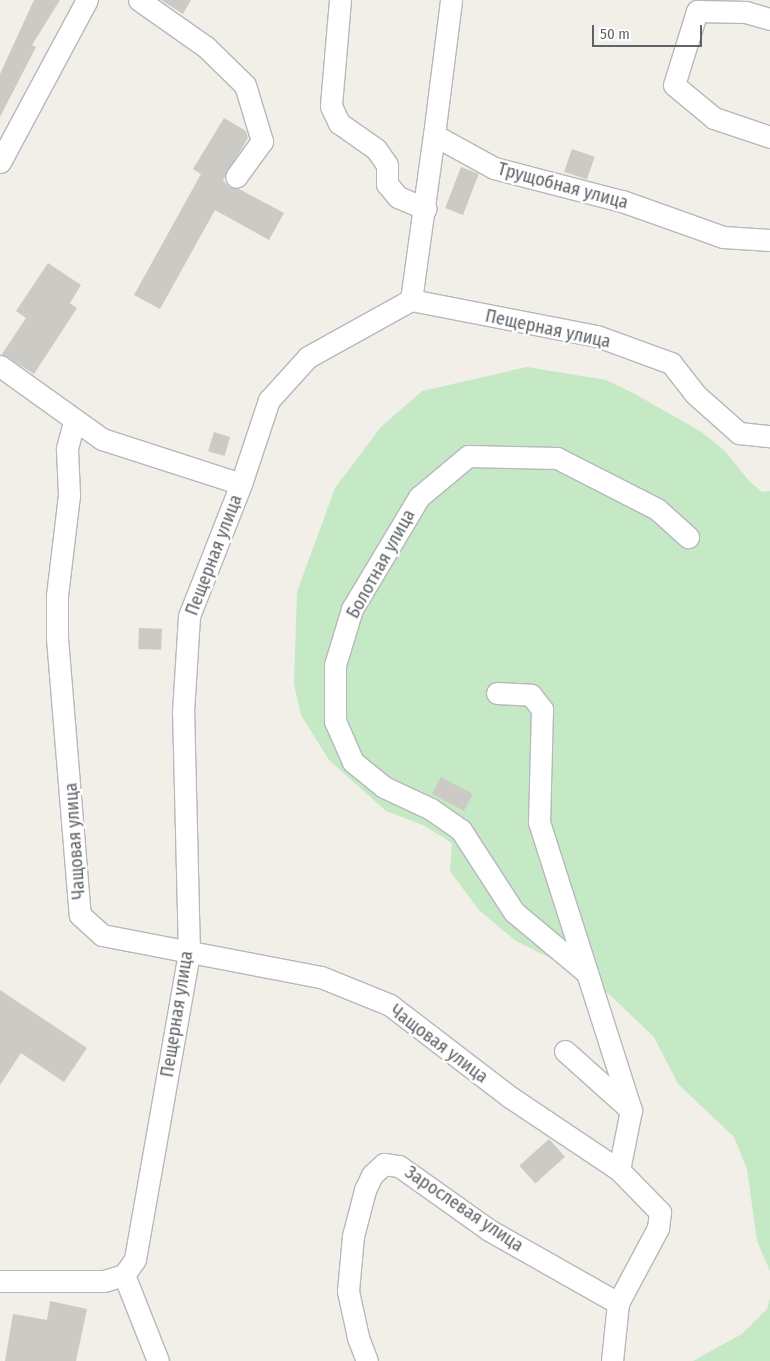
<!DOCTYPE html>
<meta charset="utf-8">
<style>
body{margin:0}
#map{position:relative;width:770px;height:1361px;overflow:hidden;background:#f1efe8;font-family:"Fira Sans Condensed",sans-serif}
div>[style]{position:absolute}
.green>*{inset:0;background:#c5e8c5}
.building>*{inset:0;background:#cccac5;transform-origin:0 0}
.roads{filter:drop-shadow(1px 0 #b5b8bc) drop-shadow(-1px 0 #b5b8bc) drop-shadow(0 1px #b5b8bc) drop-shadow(0 -1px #b5b8bc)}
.minor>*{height:21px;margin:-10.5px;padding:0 10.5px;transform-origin:10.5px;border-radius:10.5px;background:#fff}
span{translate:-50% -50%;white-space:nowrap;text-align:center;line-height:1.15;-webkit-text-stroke:4.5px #fff;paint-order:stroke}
.street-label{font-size:18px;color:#5f6368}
.scale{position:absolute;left:592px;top:25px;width:110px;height:22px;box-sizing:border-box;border:2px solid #5f6368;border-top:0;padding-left:6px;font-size:15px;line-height:18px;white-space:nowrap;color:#5f6368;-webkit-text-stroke:4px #fff;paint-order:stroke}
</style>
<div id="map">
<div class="green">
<div style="clip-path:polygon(527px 367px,606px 380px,635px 394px,700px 431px,724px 450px,750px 482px,762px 492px,770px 491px,770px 1271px,757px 1241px,747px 1169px,734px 1137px,678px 1084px,654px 1037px,594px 980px,516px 941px,478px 909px,450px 871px,452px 843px,423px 825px,386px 811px,329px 760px,301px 715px,294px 684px,297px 592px,335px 488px,381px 427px,422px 391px)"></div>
<div style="clip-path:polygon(770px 1298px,770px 1361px,693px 1361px,742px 1334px,767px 1309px)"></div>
</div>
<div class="building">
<div style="clip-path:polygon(34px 0,60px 0,32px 45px,36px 47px,0 117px,0 74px)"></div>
<div style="clip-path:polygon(161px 0,191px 0,183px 14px)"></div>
<div style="clip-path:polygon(224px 118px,246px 131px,248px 138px,223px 180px,229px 187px,239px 189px,284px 213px,269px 240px,215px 210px,160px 309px,134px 295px,201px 174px,193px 169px)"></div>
<div style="left:572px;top:149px;width:24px;height:24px;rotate:19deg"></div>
<div style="left:461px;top:167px;width:19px;height:44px;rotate:21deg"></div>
<div style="clip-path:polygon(48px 263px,81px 285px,70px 303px,77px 308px,34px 374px,2px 354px,26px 318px,16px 311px)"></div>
<div style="left:214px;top:432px;width:17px;height:20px;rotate:17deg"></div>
<div style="left:139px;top:628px;width:23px;height:21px;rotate:2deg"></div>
<div style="left:441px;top:777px;width:36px;height:19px;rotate:28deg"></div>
<div style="clip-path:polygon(0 990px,87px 1048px,64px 1082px,21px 1053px,0 1085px)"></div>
<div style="left:549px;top:1139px;width:24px;height:40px;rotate:48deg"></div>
<div style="clip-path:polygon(50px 1301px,87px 1309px,76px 1361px,5px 1361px,13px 1314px,47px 1320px)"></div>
</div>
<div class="roads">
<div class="minor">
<div style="left:139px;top:0;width:82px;rotate:35deg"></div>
<div style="left:206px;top:47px;width:54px;rotate:44.3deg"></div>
<div style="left:245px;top:85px;width:59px;rotate:73.1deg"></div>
<div style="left:262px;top:141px;width:44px;rotate:125.8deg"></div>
<div style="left:340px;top:0;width:106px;rotate:94.9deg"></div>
<div style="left:331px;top:106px;width:19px;rotate:65deg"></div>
<div style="left:339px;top:123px;width:45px;rotate:35.1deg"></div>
<div style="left:376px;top:149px;width:19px;rotate:55deg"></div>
<div style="left:387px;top:165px;width:19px;rotate:90deg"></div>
<div style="left:387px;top:184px;width:17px;rotate:50deg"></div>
<div style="left:398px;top:197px;width:30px;rotate:23deg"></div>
<div style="left:770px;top:19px;width:25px;rotate:-164deg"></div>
<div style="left:746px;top:12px;width:49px;rotate:-178.8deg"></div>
<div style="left:697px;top:11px;width:77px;rotate:107.3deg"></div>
<div style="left:674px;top:85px;width:52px;rotate:39.5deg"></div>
<div style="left:714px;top:118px;width:59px;rotate:18.7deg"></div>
<div style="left:434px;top:135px;width:136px;rotate:-82.8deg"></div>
<div style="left:0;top:162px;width:184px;rotate:-61.8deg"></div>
<div style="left:411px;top:300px;width:167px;rotate:-82.1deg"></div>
<div style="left:434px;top:135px;width:68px;rotate:28.8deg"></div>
<div style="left:494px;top:168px;width:132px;rotate:14.5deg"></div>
<div style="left:622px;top:201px;width:107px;rotate:19.6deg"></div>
<div style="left:723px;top:237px;width:47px;rotate:3.7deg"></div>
<div style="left:0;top:366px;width:125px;rotate:35.6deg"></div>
<div style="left:102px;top:439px;width:146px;rotate:17.9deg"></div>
<div style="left:74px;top:422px;width:28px;rotate:105deg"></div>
<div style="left:67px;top:449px;width:46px;rotate:87.5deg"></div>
<div style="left:69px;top:495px;width:101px;rotate:96.8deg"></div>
<div style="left:57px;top:595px;width:43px;rotate:90deg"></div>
<div style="left:57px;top:638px;width:278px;rotate:85.3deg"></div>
<div style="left:80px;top:915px;width:30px;rotate:42deg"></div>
<div style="left:102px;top:935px;width:223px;rotate:10.9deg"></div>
<div style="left:321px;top:977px;width:74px;rotate:22.1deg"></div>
<div style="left:390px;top:1005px;width:151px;rotate:37.5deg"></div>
<div style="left:510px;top:1097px;width:131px;rotate:33.8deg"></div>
<div style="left:619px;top:1170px;width:59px;rotate:45.7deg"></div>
<div style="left:660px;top:1212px;width:16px;rotate:97deg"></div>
<div style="left:658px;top:1228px;width:85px;rotate:118.1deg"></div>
<div style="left:618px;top:1303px;width:58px;rotate:95.9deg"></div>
<div style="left:497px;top:693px;width:34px;rotate:3deg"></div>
<div style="left:531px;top:695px;width:18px;rotate:52deg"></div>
<div style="left:542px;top:709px;width:113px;rotate:91.5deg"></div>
<div style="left:539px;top:822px;width:302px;rotate:72.3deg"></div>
<div style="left:587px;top:973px;width:95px;rotate:-140.1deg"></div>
<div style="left:514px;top:912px;width:98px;rotate:-122.9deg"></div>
<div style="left:461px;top:830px;width:37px;rotate:-145deg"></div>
<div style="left:431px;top:809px;width:52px;rotate:-154.9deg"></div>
<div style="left:384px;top:787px;width:40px;rotate:-141deg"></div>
<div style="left:353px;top:762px;width:45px;rotate:-113.7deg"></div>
<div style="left:335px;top:721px;width:56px;rotate:-90deg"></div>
<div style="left:335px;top:665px;width:59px;rotate:-73.1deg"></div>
<div style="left:352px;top:609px;width:131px;rotate:-59.1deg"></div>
<div style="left:419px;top:497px;width:64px;rotate:-39.9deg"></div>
<div style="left:468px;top:456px;width:89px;rotate:1.3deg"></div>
<div style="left:557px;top:458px;width:112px;rotate:27deg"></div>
<div style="left:657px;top:509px;width:42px;rotate:42.1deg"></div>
<div style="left:565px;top:1051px;width:89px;rotate:41.8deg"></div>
<div style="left:631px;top:1110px;width:61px;rotate:101.3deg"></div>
<div style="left:124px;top:1275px;width:92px;rotate:68.4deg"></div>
<div style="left:0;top:1281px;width:104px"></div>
<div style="left:104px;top:1281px;width:21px;rotate:-17deg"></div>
<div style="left:124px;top:1275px;width:19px;rotate:-55deg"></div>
<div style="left:135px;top:1259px;width:311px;rotate:-80deg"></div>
<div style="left:189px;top:953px;width:241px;rotate:-91.4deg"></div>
<div style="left:183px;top:712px;width:96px;rotate:-86.4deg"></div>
<div style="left:189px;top:616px;width:142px;rotate:-68.5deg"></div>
<div style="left:241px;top:484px;width:89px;rotate:-71.6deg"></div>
<div style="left:269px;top:400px;width:58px;rotate:-47.8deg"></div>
<div style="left:308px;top:357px;width:118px;rotate:-29deg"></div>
<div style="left:411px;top:300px;width:189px;rotate:11deg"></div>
<div style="left:597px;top:336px;width:79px;rotate:20deg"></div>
<div style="left:671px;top:363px;width:39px;rotate:52deg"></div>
<div style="left:695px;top:394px;width:59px;rotate:41.6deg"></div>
<div style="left:739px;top:433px;width:31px;rotate:6deg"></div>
<div style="left:367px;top:1361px;width:26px;rotate:-111deg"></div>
<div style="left:358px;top:1337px;width:47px;rotate:-102.3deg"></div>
<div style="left:348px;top:1291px;width:55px;rotate:-84.8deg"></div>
<div style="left:353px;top:1236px;width:48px;rotate:-75.4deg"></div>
<div style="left:365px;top:1190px;width:17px;rotate:-65deg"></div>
<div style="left:372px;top:1175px;width:16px;rotate:-43deg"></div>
<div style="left:384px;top:1164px;width:15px;rotate:8deg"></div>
<div style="left:399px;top:1166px;width:110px;rotate:35.4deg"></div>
<div style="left:489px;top:1230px;width:148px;rotate:29.5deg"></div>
</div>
</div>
<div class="street-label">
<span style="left:563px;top:186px;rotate:15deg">Трущобная улица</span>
<span style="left:548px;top:329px;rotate:12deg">Пещерная улица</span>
<span style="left:214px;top:555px;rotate:-69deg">Пещерная улица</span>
<span style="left:381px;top:564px;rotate:-61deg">Болотная улица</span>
<span style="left:75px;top:841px;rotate:-94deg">Чащовая улица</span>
<span style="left:177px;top:1014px;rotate:-81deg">Пещерная улица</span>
<span style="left:439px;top:1044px;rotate:37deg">Чащовая улица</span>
<span style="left:464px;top:1209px;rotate:34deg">Зарослевая улица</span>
</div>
<div class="scale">50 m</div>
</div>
